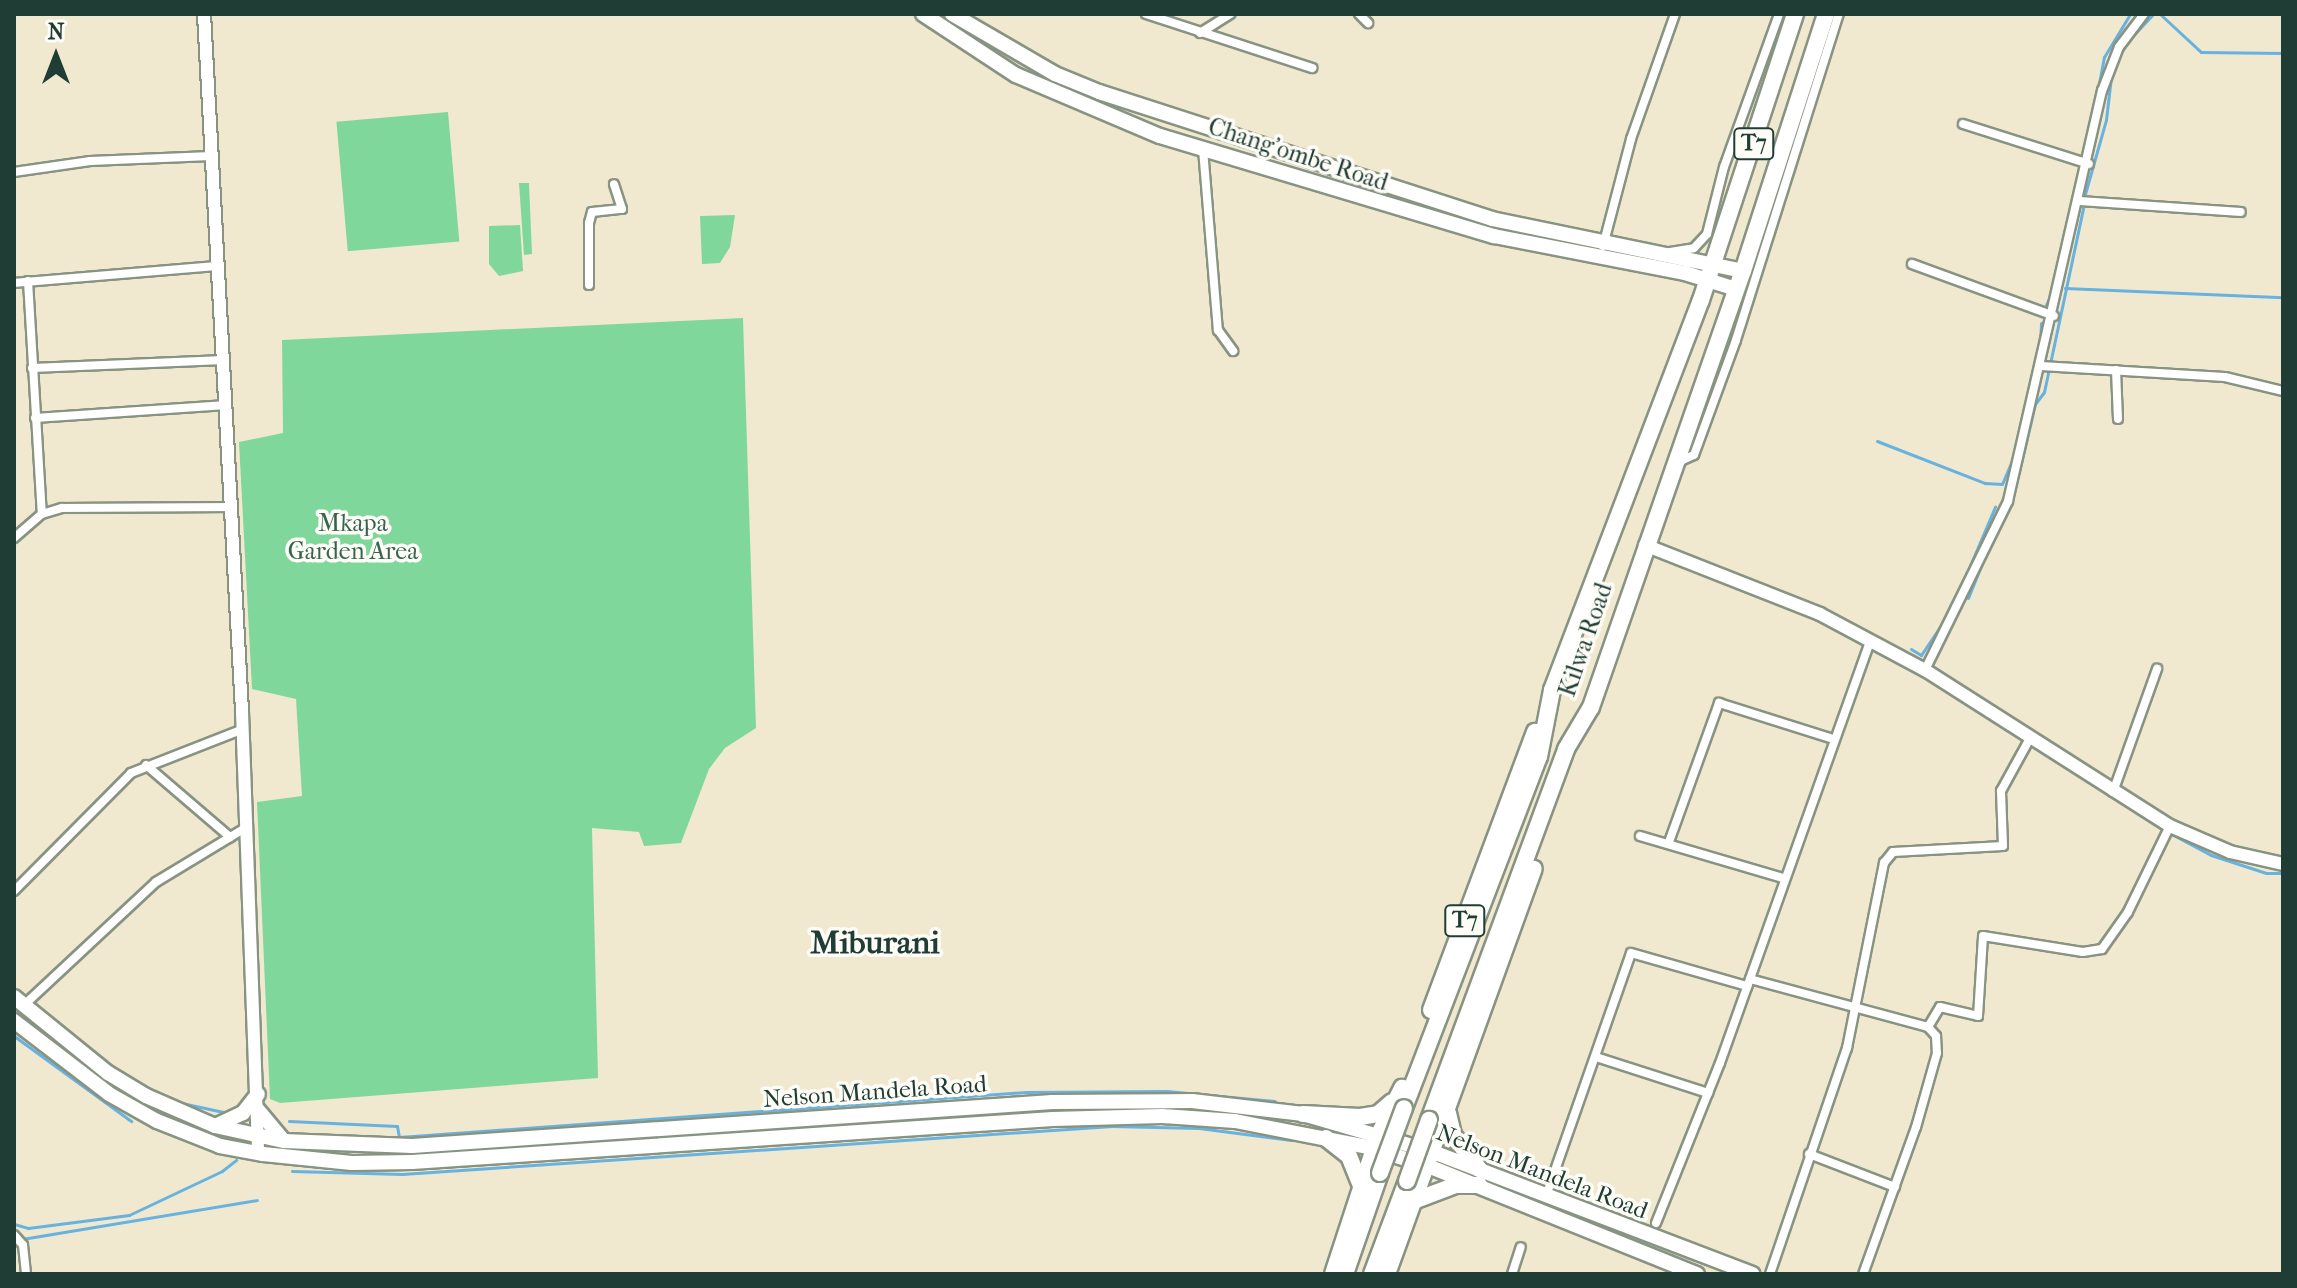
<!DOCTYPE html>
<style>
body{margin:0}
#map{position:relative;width:2297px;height:1288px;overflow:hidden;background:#f0e9d0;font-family:"IM FELL French Canon",serif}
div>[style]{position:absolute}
.green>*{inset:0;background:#80d79b;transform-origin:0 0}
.stream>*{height:3px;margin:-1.5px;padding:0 1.5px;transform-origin:1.5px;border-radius:1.5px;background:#68b2e0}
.roads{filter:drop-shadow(2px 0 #889382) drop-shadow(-2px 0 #889382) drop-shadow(0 2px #889382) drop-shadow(0 -2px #889382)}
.street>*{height:8px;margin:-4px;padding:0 4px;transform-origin:4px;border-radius:4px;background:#fff}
.secondary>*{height:12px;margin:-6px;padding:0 6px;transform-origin:6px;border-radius:6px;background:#fff}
.primary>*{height:14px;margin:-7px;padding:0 7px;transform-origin:7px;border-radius:7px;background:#fff}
.highway>*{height:16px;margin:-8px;padding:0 8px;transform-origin:8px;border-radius:8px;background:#fff}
.bridges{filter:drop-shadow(2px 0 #889382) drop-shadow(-2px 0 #889382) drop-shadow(0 2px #889382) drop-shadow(0 -2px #889382)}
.highway-bridge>*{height:16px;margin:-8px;padding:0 8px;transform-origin:8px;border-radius:8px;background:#fff}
span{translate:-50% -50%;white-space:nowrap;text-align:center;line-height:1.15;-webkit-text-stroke:7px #fdfcf7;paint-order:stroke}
.shield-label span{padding:2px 6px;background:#fdfcf7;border:2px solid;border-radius:6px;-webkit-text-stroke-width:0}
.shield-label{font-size:22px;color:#1f3d34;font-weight:700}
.street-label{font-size:24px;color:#1f3d34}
.park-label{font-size:24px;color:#37644e}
.district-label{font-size:32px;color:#1f3d34;font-weight:700}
.frame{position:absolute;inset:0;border:16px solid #1f3d34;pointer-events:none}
.north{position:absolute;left:16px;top:16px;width:80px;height:80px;-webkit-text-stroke:6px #fdfcf7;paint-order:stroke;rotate:0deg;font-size:22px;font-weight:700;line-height:32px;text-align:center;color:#1f3d34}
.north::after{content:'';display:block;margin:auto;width:28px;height:36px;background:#1f3d34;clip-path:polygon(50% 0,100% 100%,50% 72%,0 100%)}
</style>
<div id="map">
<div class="green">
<div style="left:448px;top:112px;width:130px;height:112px;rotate:85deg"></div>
<div style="clip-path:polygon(519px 183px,529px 183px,532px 254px,524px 255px)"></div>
<div style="clip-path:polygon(735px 215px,730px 247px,720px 263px,702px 264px,700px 216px)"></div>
<div style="clip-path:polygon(520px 225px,523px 271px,499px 276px,489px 264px,489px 226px)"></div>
<div style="clip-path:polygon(743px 318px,756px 728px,725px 748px,709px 769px,681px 843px,644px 846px,639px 832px,592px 828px,598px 1078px,280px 1103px,270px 1099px,257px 802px,302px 796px,296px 699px,252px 689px,239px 442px,283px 433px,282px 340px)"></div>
</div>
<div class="stream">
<div style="left:2160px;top:14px;width:56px;rotate:42.8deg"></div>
<div style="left:2201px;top:52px;width:82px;rotate:0.7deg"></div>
<div style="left:2127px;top:42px;width:38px;rotate:-47deg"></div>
<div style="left:2095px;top:104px;width:48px;rotate:-79.2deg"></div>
<div style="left:2104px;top:57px;width:50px;rotate:-58.8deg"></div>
<div style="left:2085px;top:194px;width:77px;rotate:-74.2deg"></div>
<div style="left:2106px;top:120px;width:43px;rotate:-83.4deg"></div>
<div style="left:2065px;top:288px;width:218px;rotate:2.4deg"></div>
<div style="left:2046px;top:305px;width:17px;rotate:-65deg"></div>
<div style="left:2040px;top:343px;width:20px;rotate:-87deg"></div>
<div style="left:1877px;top:441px;width:116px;rotate:21.3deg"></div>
<div style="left:1985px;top:483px;width:17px;rotate:3deg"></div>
<div style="left:2002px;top:484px;width:30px;rotate:-67deg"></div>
<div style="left:2018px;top:476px;width:74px;rotate:-76.7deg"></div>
<div style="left:2035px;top:404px;width:15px;rotate:-53deg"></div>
<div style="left:2044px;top:392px;width:188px;rotate:-78deg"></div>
<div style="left:1958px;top:594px;width:95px;rotate:-67deg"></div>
<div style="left:1968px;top:598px;width:40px;rotate:-68deg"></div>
<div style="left:1911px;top:649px;width:12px;rotate:31deg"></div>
<div style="left:1921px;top:655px;width:48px;rotate:-56deg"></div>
<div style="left:1973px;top:708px;width:227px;rotate:32.6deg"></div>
<div style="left:2164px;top:830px;width:53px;rotate:28deg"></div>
<div style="left:2211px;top:855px;width:58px;rotate:18.1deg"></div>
<div style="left:2266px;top:873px;width:17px"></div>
<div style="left:14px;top:1036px;width:145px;rotate:36deg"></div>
<div style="left:107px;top:1063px;width:57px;rotate:32deg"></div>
<div style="left:177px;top:1102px;width:52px;rotate:12.2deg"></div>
<div style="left:289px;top:1121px;width:108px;rotate:2.7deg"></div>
<div style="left:397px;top:1126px;width:11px;rotate:80deg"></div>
<div style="left:399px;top:1137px;width:629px;rotate:-4.11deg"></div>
<div style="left:1026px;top:1092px;width:141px;rotate:-0.4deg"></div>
<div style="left:1167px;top:1091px;width:108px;rotate:5.3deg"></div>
<div style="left:292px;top:1171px;width:110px;rotate:1.6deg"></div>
<div style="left:402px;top:1174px;width:712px;rotate:-3.87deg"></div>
<div style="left:1112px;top:1126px;width:87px;rotate:1.3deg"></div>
<div style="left:1199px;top:1128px;width:93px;rotate:7.4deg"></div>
<div style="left:14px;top:1224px;width:15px;rotate:16deg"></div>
<div style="left:28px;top:1228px;width:102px;rotate:-7.3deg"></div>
<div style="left:129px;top:1215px;width:103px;rotate:-25.3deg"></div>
<div style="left:222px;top:1171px;width:18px;rotate:-38deg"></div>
<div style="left:22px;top:1239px;width:238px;rotate:-9.4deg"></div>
</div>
<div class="roads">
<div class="street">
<div style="left:1146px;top:14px;width:175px;rotate:18deg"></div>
<div style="left:1359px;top:14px;width:13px;rotate:45deg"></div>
<div style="left:1200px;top:33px;width:36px;rotate:-32deg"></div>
<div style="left:1963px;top:124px;width:132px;rotate:17.6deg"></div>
<div style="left:1203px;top:149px;width:182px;rotate:85.3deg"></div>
<div style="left:1218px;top:330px;width:26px;rotate:54deg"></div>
<div style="left:14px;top:172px;width:77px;rotate:-8.2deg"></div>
<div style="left:90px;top:161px;width:121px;rotate:-2.4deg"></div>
<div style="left:2080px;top:201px;width:161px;rotate:3.9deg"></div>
<div style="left:1603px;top:246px;width:111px;rotate:-75.3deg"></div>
<div style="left:1631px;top:139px;width:133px;rotate:-70.6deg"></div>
<div style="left:1670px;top:252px;width:24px;rotate:-9deg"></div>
<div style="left:1694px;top:248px;width:19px;rotate:-47deg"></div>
<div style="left:1707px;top:234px;width:69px;rotate:-75.8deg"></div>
<div style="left:1724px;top:167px;width:163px;rotate:-70.2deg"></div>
<div style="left:1912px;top:264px;width:151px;rotate:20.1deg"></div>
<div style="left:28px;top:281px;width:233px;rotate:86.6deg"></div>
<div style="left:14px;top:283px;width:205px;rotate:-4.8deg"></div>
<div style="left:589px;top:285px;width:62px;rotate:-90deg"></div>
<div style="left:589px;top:223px;width:11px;rotate:-75deg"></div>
<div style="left:592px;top:212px;width:30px;rotate:-6deg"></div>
<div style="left:622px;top:209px;width:26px;rotate:-108deg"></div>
<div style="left:2041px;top:366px;width:184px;rotate:3.4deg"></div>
<div style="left:2225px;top:377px;width:60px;rotate:13.6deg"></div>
<div style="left:32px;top:368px;width:192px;rotate:-2.4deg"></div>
<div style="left:2116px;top:370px;width:49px;rotate:87.7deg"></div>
<div style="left:35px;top:418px;width:192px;rotate:-3.9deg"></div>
<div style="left:1678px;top:462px;width:17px;rotate:-24deg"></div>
<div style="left:1694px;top:455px;width:122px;rotate:-69.9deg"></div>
<div style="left:1736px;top:340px;width:342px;rotate:-72.5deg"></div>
<div style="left:14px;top:538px;width:37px;rotate:-41deg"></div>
<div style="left:42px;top:514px;width:21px;rotate:-17deg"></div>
<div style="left:62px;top:508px;width:170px;rotate:-0.3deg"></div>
<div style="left:1925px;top:670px;width:188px;rotate:-63.8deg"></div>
<div style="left:2008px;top:501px;width:421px;rotate:-77.1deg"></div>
<div style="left:2102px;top:91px;width:47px;rotate:-68.9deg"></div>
<div style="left:2119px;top:47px;width:41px;rotate:-52.9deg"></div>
<div style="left:146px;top:765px;width:111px;rotate:40.6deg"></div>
<div style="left:2113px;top:792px;width:131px;rotate:-70.3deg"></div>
<div style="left:1640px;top:836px;width:149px;rotate:16.4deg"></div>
<div style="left:1669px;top:842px;width:148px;rotate:-70.2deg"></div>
<div style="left:1719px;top:703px;width:120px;rotate:17.5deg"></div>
<div style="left:14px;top:891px;width:166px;rotate:-45.2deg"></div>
<div style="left:131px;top:773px;width:120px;rotate:-21.4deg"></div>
<div style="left:1750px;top:979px;width:184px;rotate:15.1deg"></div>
<div style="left:1928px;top:1027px;width:12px;rotate:48deg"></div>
<div style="left:1936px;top:1036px;width:17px;rotate:87deg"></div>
<div style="left:1937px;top:1053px;width:77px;rotate:105.8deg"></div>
<div style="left:1916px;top:1127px;width:156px;rotate:109.8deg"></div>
<div style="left:23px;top:1006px;width:182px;rotate:-43deg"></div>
<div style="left:156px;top:882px;width:104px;rotate:-31.2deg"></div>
<div style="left:1928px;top:1027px;width:23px;rotate:-59deg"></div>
<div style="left:1940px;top:1007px;width:39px;rotate:13deg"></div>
<div style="left:1978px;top:1016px;width:80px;rotate:-86.4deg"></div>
<div style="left:1983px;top:936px;width:101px;rotate:9.1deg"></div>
<div style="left:2083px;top:952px;width:19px;rotate:-9deg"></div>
<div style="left:2102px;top:949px;width:45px;rotate:-54.9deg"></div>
<div style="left:2128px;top:912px;width:96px;rotate:-64deg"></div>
<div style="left:1596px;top:1057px;width:118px;rotate:17.8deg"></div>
<div style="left:1809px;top:1154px;width:92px;rotate:21deg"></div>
<div style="left:1546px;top:1196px;width:257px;rotate:-70.7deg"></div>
<div style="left:1631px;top:953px;width:121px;rotate:15.9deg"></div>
<div style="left:1656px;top:1223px;width:172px;rotate:-68.2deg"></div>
<div style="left:1720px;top:1063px;width:448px;rotate:-70.4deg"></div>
<div style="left:14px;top:1235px;width:13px;rotate:48deg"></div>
<div style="left:23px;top:1245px;width:29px;rotate:84deg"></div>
<div style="left:1512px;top:1274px;width:28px;rotate:-72deg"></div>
<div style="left:1770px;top:1274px;width:239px;rotate:-71.2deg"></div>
<div style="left:1847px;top:1048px;width:189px;rotate:-78.7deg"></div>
<div style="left:1884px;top:863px;width:14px;rotate:-51deg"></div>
<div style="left:1893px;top:852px;width:110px;rotate:-3.1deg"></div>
<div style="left:2003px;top:846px;width:55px;rotate:-92.1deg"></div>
<div style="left:2001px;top:791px;width:58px;rotate:-61.2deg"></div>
</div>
<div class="secondary">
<div style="left:204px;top:14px;width:699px;rotate:86.88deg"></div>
<div style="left:242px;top:712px;width:441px;rotate:87.9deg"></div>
<div style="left:1645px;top:545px;width:188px;rotate:21.5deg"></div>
<div style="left:1820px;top:614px;width:119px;rotate:28.1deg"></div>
<div style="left:1925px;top:670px;width:290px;rotate:32.5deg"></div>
<div style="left:2170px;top:826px;width:65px;rotate:23.4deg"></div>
<div style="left:2230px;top:852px;width:54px;rotate:12.8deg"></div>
</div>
<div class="primary">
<div style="left:923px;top:14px;width:111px;rotate:33.3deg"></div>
<div style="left:1016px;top:75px;width:156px;rotate:23deg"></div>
<div style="left:1160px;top:136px;width:349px;rotate:16.7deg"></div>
<div style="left:1494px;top:236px;width:195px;rotate:11deg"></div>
<div style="left:1685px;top:273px;width:53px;rotate:17.4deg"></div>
<div style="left:952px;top:14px;width:119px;rotate:30.2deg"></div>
<div style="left:1055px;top:74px;width:48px;rotate:22.2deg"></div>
<div style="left:1099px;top:92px;width:413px;rotate:17.9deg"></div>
<div style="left:1492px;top:219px;width:256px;rotate:11.7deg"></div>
<div style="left:14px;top:997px;width:121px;rotate:39deg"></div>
<div style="left:108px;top:1073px;width:44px;rotate:31.2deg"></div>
<div style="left:146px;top:1096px;width:75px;rotate:23.5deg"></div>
<div style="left:215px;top:1126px;width:71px;rotate:12.3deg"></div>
<div style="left:284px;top:1141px;width:128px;rotate:2.2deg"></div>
<div style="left:412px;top:1146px;width:642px;rotate:-3.93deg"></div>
<div style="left:1052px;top:1102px;width:140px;rotate:-0.4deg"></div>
<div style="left:1192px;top:1101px;width:112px;rotate:6.7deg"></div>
<div style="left:1303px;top:1114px;width:135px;rotate:16.3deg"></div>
<div style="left:1433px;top:1152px;width:342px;rotate:20.9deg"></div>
<div style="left:14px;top:1021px;width:120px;rotate:37.5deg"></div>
<div style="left:109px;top:1094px;width:55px;rotate:29.4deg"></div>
<div style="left:157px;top:1121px;width:68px;rotate:21.6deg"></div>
<div style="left:220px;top:1146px;width:44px;rotate:10.5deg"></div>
<div style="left:263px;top:1154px;width:89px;rotate:5.8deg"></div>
<div style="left:352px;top:1163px;width:60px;rotate:-1deg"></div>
<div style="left:412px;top:1162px;width:642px;rotate:-3.84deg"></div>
<div style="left:1053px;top:1119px;width:109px;rotate:-1.6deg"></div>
<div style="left:1162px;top:1116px;width:73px;rotate:3.9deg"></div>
<div style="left:1235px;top:1121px;width:136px;rotate:11.1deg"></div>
<div style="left:1368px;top:1147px;width:63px;rotate:17.6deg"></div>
<div style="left:1428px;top:1166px;width:290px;rotate:21.9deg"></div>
<div style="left:258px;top:1110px;width:40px;rotate:50deg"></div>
<div style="left:215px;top:1126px;width:31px;rotate:-25deg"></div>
<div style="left:243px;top:1113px;width:24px;rotate:-52deg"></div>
</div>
<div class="highway">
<div style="left:1431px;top:1010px;width:297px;rotate:-69.5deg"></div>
<div style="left:1404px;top:1108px;width:376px;rotate:-69deg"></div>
<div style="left:1539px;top:757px;width:68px;rotate:-79deg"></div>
<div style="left:1552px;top:690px;width:417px;rotate:-69.1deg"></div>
<div style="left:1701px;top:300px;width:301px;rotate:-71.8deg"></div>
<div style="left:1448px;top:1113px;width:23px;rotate:77deg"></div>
<div style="left:1453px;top:1135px;width:43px;rotate:52.6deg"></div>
<div style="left:1303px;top:1114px;width:57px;rotate:3deg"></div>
<div style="left:1360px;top:1117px;width:18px;rotate:-9deg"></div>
<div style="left:1378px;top:1114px;width:18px;rotate:-41deg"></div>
<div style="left:1429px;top:1120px;width:395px;rotate:-69.7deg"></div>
<div style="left:1566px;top:749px;width:49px;rotate:-59.2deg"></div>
<div style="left:1591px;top:707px;width:462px;rotate:-70.8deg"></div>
<div style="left:1743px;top:271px;width:270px;rotate:-72.1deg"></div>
<div style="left:1326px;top:1138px;width:29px;rotate:38deg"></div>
<div style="left:1349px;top:1156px;width:32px;rotate:68deg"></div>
<div style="left:1416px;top:1200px;width:43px;rotate:-20.6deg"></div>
<div style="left:1456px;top:1185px;width:23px"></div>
<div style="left:1333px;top:1274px;width:145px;rotate:-71.9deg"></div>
<div style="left:1378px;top:1136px;width:54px;rotate:-63.4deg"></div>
<div style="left:1345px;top:1274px;width:107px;rotate:-70.9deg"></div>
<div style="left:1372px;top:1274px;width:99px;rotate:-69.4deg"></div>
<div style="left:1387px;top:1274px;width:431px;rotate:-70.1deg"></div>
</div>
</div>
<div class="bridges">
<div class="highway-bridge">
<div style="left:1380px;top:1173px;width:69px;rotate:-69.7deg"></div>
<div style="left:1407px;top:1181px;width:65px;rotate:-70.2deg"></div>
</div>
</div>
<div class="shield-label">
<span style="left:1754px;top:144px">T7</span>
<span style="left:1465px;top:921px">T7</span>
</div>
<div class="street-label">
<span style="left:1298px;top:155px;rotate:18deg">Chang'ombe Road</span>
<span style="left:1586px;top:640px;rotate:-71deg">Kilwa Road</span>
<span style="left:875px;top:1092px;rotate:-4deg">Nelson Mandela Road</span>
<span style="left:1542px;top:1172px;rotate:21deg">Nelson Mandela Road</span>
</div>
<div class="park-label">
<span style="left:353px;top:538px">Mkapa<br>Garden Area</span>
</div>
<div class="district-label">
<span style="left:875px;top:943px">Miburani</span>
</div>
<div class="frame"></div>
<div class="north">N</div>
</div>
